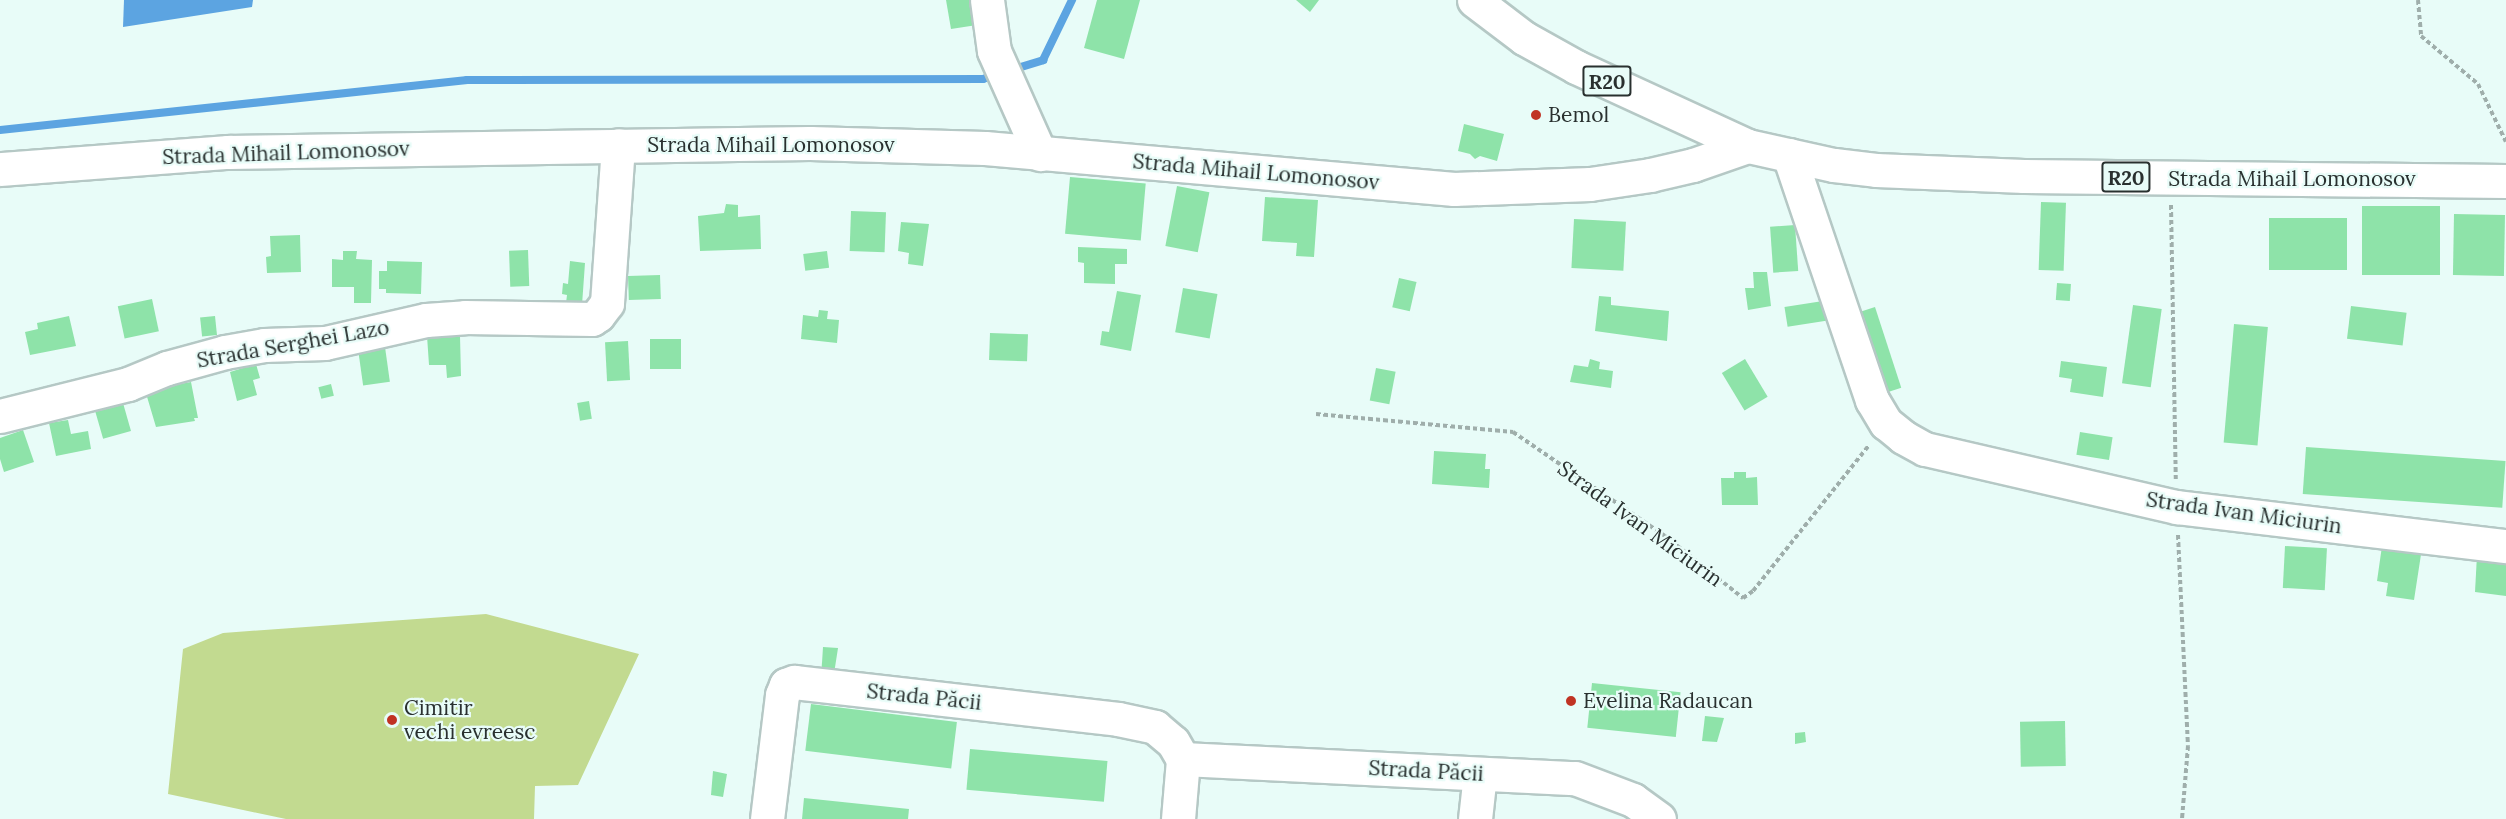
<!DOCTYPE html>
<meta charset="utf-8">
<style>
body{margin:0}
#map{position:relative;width:2506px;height:819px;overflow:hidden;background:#e8fcf8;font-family:Lora,serif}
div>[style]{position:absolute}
.green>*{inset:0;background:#c2da90}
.water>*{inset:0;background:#5ca4e1}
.stream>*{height:8px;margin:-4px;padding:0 4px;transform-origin:4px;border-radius:4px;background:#5ca4e1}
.building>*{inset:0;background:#8ee3a9;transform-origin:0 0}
.path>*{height:4px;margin-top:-2px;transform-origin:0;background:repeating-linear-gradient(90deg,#9faeab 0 4.5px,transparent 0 7.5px)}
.roads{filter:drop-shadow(2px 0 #b5c8c5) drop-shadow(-2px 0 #b5c8c5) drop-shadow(0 2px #b5c8c5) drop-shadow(0 -2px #b5c8c5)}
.minor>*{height:33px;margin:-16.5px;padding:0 16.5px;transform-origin:16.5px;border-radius:16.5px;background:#fff}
.major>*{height:33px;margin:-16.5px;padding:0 16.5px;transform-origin:16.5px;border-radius:16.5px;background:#fff}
.dots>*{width:16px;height:16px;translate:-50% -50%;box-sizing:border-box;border:3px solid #e8fcf8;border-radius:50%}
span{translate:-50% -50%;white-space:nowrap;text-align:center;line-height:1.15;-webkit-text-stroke:4.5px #e8fcf8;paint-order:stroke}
.shield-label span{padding:2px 4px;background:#e8fcf8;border:2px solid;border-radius:4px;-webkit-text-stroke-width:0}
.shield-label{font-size:20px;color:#29302f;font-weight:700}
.poi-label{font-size:21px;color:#29302f}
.left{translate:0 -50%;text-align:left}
.street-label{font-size:21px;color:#29302f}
</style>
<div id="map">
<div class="green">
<div style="clip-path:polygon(486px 614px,639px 654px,578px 785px,535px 786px,534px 819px,286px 819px,168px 794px,183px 649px,223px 633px)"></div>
</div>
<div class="water">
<div style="clip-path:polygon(124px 0,253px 0,252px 7px,123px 27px)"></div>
</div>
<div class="stream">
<div style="left:1011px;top:70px;width:34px;rotate:-17deg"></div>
<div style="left:1043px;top:60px;width:67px;rotate:-64.2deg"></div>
<div style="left:0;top:130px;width:470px;rotate:-6.1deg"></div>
<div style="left:467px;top:80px;width:516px;rotate:-0.11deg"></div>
<div style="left:983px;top:79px;width:15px;rotate:-20deg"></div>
</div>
<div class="building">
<div style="clip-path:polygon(946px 0,973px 0,977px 25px,951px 29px)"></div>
<div style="clip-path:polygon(1097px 0,1140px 0,1124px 59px,1084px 48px)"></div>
<div style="clip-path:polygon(1296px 0,1319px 0,1310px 12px)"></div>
<div style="clip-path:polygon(1464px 124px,1504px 134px,1497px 161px,1480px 156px,1475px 159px,1470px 154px,1458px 151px)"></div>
<div style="left:1070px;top:177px;width:76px;height:57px;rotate:5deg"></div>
<div style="left:1177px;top:186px;width:33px;height:61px;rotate:11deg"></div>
<div style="clip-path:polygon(1265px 197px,1318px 200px,1314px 257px,1296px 256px,1297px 243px,1262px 241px)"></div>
<div style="left:2041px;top:202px;width:25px;height:68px;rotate:2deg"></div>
<div style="clip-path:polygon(726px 204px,738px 205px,738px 217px,760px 215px,761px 249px,700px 251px,698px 216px,724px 213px)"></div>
<div style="left:2440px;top:206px;width:69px;height:78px;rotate:90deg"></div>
<div style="left:851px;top:211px;width:35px;height:40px;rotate:2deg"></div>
<div style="left:2454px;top:214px;width:51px;height:61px;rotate:1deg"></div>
<div style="left:2269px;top:218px;width:78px;height:52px"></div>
<div style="left:1574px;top:219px;width:52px;height:49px;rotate:3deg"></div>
<div style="clip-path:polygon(901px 222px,929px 224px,923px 266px,908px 264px,909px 253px,898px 251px)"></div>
<div style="left:1795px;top:225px;width:46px;height:25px;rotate:86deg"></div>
<div style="clip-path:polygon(300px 235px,301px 272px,267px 273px,266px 257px,271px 256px,270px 236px)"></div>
<div style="clip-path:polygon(1078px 247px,1127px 249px,1127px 264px,1115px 264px,1115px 284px,1084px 283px,1084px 263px,1078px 262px)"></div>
<div style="left:528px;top:250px;width:36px;height:19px;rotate:88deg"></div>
<div style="clip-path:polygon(343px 251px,357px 251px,356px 259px,372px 260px,371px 303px,354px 303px,354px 287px,332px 287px,332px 259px,343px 260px)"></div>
<div style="left:827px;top:251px;width:17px;height:24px;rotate:83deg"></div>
<div style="clip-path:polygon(387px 261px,422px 262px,421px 294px,386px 293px,386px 289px,379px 289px,379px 271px,387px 271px)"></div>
<div style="clip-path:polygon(570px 261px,585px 263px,582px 305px,566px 303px,567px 295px,562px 294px,563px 283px,568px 284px)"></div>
<div style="clip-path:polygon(1753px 272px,1767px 272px,1771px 306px,1748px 310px,1745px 288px,1754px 288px)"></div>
<div style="left:660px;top:275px;width:24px;height:32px;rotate:88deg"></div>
<div style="left:1399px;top:278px;width:18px;height:30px;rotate:13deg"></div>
<div style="left:2057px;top:283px;width:14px;height:17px;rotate:4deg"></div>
<div style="left:1183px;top:288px;width:35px;height:45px;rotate:10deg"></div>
<div style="clip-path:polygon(1117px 291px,1141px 295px,1131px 351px,1100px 345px,1102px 331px,1109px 332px)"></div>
<div style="clip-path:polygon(1599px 296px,1611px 297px,1611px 305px,1669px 311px,1667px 341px,1595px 331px)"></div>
<div style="left:152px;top:299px;width:33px;height:35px;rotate:78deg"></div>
<div style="left:1823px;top:301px;width:20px;height:39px;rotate:81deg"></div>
<div style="left:2133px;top:305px;width:29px;height:79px;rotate:8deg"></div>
<div style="left:2351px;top:306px;width:56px;height:33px;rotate:7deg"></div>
<div style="left:1875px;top:307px;width:85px;height:21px;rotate:72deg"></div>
<div style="clip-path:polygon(819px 310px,828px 311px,827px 319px,839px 320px,837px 343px,801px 339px,803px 315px,818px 317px)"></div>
<div style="clip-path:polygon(69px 316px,76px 346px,30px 355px,25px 332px,38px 329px,37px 323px)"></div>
<div style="left:215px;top:316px;width:19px;height:15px;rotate:84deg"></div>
<div style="left:2234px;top:324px;width:34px;height:119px;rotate:5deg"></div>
<div style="left:990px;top:333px;width:38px;height:27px;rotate:2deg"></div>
<div style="clip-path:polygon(427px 336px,460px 336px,461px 376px,447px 378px,446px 365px,429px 365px)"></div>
<div style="left:650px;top:339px;width:31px;height:30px"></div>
<div style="left:628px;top:341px;width:39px;height:23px;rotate:87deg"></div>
<div style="left:385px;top:347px;width:35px;height:27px;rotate:82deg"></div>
<div style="clip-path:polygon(1590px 359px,1600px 362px,1599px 369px,1613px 371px,1611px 388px,1570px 382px,1574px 365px,1588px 367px)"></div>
<div style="left:1745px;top:359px;width:44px;height:27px;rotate:59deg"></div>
<div style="clip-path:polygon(2061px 361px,2107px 367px,2103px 397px,2070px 392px,2072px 379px,2059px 377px)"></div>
<div style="clip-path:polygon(256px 364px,260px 378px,253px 380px,257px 395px,237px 401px,230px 372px)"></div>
<div style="left:1376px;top:368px;width:20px;height:33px;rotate:11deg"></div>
<div style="clip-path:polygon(191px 382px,198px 418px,194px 418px,195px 421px,156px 427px,145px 390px)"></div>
<div style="left:331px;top:384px;width:12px;height:13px;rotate:76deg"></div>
<div style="left:589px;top:401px;width:18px;height:12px;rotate:81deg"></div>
<div style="left:123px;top:403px;width:29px;height:29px;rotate:74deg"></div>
<div style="clip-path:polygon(68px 420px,71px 434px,88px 431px,91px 449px,56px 456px,49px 423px)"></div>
<div style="clip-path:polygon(23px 430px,34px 462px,4px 472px,0 459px,0 438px)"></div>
<div style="left:2080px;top:432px;width:33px;height:23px;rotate:9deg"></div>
<div style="left:2306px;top:447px;width:200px;height:47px;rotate:4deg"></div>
<div style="clip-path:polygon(1434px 451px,1486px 454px,1485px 469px,1490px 469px,1489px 488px,1432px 484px)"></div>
<div style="clip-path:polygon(1734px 472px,1746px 472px,1746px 478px,1757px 477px,1758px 505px,1722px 505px,1721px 478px,1734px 478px)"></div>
<div style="left:2285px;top:546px;width:42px;height:42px;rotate:3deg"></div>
<div style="clip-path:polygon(2382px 546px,2422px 548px,2414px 600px,2386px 596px,2388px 583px,2377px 581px)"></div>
<div style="clip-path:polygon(2477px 555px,2506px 559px,2506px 596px,2475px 592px)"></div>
<div style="clip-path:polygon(823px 647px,838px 648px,833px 680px,821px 678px)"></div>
<div style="left:1592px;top:683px;width:89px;height:45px;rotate:6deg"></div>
<div style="left:811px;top:704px;width:147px;height:47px;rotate:7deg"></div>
<div style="clip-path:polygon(1705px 716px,1724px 718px,1717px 742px,1702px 741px)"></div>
<div style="left:2065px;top:721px;width:45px;height:45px;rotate:89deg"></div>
<div style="clip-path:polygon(1805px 732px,1806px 742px,1795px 744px,1795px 733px)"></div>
<div style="left:970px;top:749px;width:138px;height:41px;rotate:5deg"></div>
<div style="clip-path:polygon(713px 771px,727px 774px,723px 797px,711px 795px)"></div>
<div style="clip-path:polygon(804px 798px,909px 809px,908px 819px,802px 819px)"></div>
</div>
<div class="path">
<div style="left:2418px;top:0;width:36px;rotate:85deg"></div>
<div style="left:2421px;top:36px;width:75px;rotate:40.1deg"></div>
<div style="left:2478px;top:84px;width:64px;rotate:64.2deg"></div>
<div style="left:2171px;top:205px;width:275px;rotate:89deg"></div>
<div style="left:1316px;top:414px;width:198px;rotate:5.2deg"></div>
<div style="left:1513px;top:432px;width:184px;rotate:34.4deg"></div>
<div style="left:1665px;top:536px;width:100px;rotate:38.5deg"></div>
<div style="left:1743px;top:598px;width:12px;rotate:-35deg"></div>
<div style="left:1753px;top:591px;width:186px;rotate:-51.5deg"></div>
<div style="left:2178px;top:535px;width:211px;rotate:87.3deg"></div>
<div style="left:2188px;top:746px;width:73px;rotate:94.7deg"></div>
</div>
<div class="roads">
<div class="minor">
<div style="left:987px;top:0;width:51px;rotate:82.2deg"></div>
<div style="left:994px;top:51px;width:113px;rotate:65.9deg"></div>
<div style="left:1789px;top:155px;width:259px;rotate:71.3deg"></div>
<div style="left:1872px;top:400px;width:27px;rotate:59deg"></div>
<div style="left:1886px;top:423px;width:22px;rotate:39deg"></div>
<div style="left:1903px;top:437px;width:25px;rotate:29deg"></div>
<div style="left:1925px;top:449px;width:259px;rotate:13deg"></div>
<div style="left:2177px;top:507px;width:331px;rotate:6.8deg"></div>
<div style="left:0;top:169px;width:229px;rotate:-4.3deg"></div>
<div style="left:228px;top:152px;width:582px;rotate:-0.89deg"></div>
<div style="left:810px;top:143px;width:175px;rotate:1.6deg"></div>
<div style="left:985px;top:148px;width:471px;rotate:5deg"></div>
<div style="left:1454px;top:189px;width:136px;rotate:-2.1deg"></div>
<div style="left:1590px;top:184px;width:61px;rotate:-8.5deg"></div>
<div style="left:1650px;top:175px;width:44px;rotate:-13.1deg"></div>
<div style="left:1693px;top:165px;width:58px;rotate:-19.1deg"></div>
<div style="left:0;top:416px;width:132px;rotate:-14deg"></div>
<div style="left:128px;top:384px;width:42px;rotate:-22.3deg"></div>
<div style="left:167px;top:368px;width:60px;rotate:-15.4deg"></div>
<div style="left:225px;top:352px;width:40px;rotate:-10deg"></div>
<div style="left:264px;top:345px;width:61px;rotate:-1.9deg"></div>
<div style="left:325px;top:343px;width:104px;rotate:-12.8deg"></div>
<div style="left:426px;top:320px;width:39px;rotate:-4deg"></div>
<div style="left:465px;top:317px;width:127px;rotate:0.9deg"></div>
<div style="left:592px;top:319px;width:7px;rotate:-34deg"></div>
<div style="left:598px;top:315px;width:15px;rotate:-53deg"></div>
<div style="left:607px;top:303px;width:158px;rotate:-86deg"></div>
<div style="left:767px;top:819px;width:125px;rotate:-83.1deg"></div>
<div style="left:782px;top:695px;width:11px;rotate:-68deg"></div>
<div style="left:786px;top:685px;width:9px;rotate:-21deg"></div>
<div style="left:794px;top:682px;width:326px;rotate:6.5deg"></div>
<div style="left:1118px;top:719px;width:38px;rotate:12deg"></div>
<div style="left:1155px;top:727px;width:23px;rotate:40deg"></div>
<div style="left:1173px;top:742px;width:20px;rotate:60deg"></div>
<div style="left:1178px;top:819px;width:60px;rotate:-85.2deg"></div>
<div style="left:1183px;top:759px;width:392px;rotate:2.8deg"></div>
<div style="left:1575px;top:778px;width:62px;rotate:20.8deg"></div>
<div style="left:1633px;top:800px;width:32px;rotate:36deg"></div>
<div style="left:1475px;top:819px;width:45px;rotate:-83.7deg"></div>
</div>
<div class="major">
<div style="left:1474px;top:0;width:63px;rotate:37.2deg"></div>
<div style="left:1524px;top:38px;width:60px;rotate:29.1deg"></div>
<div style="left:1576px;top:67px;width:189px;rotate:24.7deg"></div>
<div style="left:1748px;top:146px;width:88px;rotate:12.5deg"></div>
<div style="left:1834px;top:165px;width:42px;rotate:6.8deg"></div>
<div style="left:1876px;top:170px;width:148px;rotate:2.3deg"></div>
<div style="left:2024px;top:176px;width:482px;rotate:0.6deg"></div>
</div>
</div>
<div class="dots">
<div style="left:1536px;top:115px;background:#c03323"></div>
<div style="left:1571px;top:701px;background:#c03323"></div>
<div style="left:392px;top:720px;background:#c03323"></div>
</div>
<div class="shield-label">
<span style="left:1607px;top:81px">R20</span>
<span style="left:2126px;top:177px">R20</span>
</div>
<div class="poi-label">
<span class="left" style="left:1548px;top:115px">Bemol</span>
<span class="left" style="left:1583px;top:701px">Evelina Radaucan</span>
<span class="left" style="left:404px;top:720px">Cimitir<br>vechi evreesc</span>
</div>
<div class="street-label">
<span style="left:771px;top:145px">Strada Mihail Lomonosov</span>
<span style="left:286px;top:153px;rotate:-2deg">Strada Mihail Lomonosov</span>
<span style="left:1256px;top:172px;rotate:5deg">Strada Mihail Lomonosov</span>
<span style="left:2292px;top:179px">Strada Mihail Lomonosov</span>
<span style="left:293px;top:344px;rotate:-10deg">Strada Serghei Lazo</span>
<span style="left:2244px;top:513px;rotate:8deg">Strada Ivan Miciurin</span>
<span style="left:1640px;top:524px;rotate:36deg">Strada Ivan Miciurin</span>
<span style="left:924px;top:697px;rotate:6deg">Strada Păcii</span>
<span style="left:1426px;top:771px;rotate:3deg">Strada Păcii</span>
</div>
</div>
